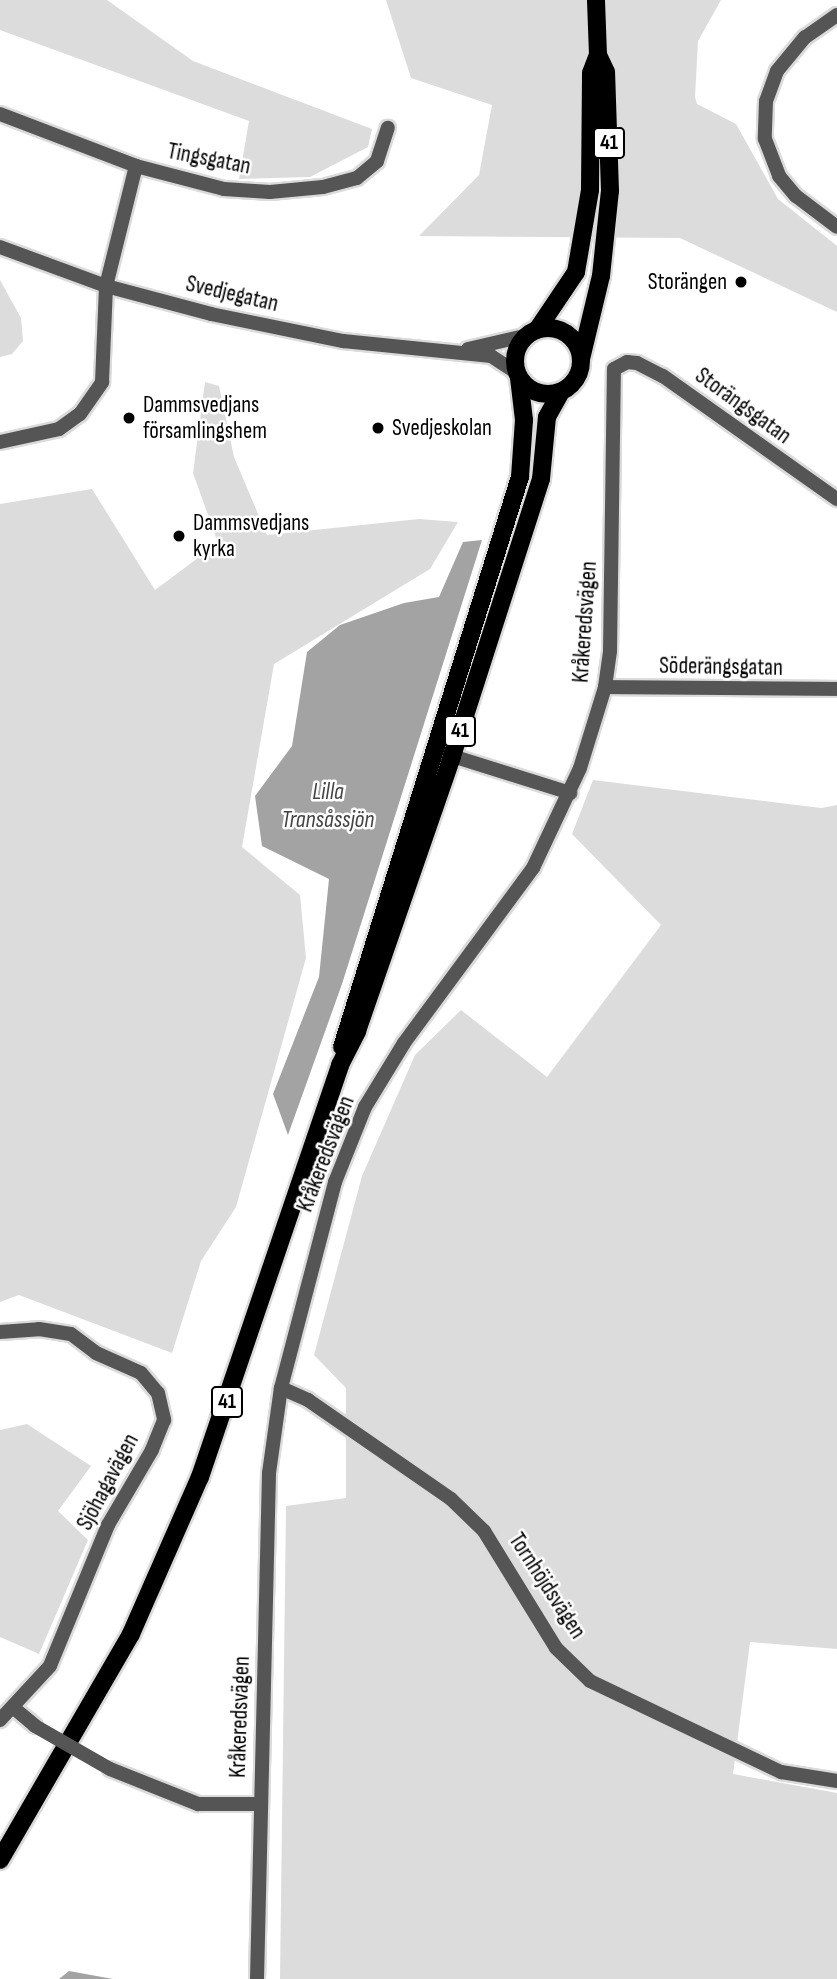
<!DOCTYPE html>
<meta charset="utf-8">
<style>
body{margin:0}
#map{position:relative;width:837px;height:1979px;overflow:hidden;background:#fff;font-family:"Sofia Sans Condensed",sans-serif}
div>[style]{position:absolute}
.green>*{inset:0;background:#dcdcdc}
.water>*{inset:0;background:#a3a3a3}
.roads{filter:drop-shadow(2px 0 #dbdbdb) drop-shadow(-2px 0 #dbdbdb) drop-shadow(0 2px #dbdbdb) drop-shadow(0 -2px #dbdbdb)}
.minor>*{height:14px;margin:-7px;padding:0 7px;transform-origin:7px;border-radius:7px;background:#555}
.tertiary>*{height:14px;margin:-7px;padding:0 7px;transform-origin:7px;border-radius:7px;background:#555}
.primary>*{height:18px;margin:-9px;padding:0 9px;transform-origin:9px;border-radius:9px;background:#000}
.primary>.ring{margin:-9px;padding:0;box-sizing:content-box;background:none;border:18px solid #000;border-radius:50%}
.minor-bridge>*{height:14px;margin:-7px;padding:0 7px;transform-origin:7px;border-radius:7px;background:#555}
.dots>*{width:19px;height:19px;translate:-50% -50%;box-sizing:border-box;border:4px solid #fff;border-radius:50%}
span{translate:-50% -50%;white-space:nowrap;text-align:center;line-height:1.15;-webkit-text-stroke:5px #fff;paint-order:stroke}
.shield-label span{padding:2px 5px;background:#fff;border:2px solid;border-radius:5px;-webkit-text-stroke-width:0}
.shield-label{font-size:21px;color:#000;font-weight:700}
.street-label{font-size:23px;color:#000}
.poi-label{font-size:23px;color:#000}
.right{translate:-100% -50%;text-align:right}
.left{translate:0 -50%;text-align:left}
.water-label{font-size:24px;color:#444;font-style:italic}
</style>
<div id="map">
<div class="green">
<div style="clip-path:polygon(0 0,107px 0,193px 61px,372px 129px,368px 147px,310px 177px,239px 179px,249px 121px,0 30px)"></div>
<div style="clip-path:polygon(386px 0,721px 0,698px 41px,695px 97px,697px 104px,736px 124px,778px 199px,837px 246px,837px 312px,680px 238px,419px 236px,479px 175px,492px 105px,411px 78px)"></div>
<div style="clip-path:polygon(0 280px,21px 318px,23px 341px,12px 354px,0 357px)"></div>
<div style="clip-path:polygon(205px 382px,219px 386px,234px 457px,267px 535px,419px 519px,458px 522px,430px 569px,274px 664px,242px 847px,300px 895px,306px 958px,236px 1207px,201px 1261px,172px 1353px,19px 1295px,0 1302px,0 504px,92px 489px,155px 590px,218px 543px,193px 473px)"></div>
<div style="clip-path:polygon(593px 780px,821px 808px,837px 805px,837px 1649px,750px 1642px,733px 1774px,837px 1793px,837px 1979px,280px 1979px,286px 1506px,346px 1498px,346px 1388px,314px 1355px,362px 1176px,415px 1055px,461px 1010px,547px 1077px,661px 925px,572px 834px)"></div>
<div style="clip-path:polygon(27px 1424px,91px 1466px,58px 1511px,88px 1540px,39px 1654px,0 1637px,0 1430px)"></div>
</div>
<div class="water">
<div style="clip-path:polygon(482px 540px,342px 984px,288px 1135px,273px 1094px,319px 977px,329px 879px,262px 846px,255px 796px,292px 746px,307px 652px,340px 625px,404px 603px,439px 597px,463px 542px)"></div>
<div style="clip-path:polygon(69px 1971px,113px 1979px,59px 1979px)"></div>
</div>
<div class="roads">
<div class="minor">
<div style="left:837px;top:15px;width:39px;rotate:145deg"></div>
<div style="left:805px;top:37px;width:44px;rotate:129.5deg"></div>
<div style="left:777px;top:71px;width:32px;rotate:110deg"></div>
<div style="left:766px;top:101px;width:38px;rotate:92deg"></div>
<div style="left:765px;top:139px;width:40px;rotate:69deg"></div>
<div style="left:779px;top:176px;width:26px;rotate:50deg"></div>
<div style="left:796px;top:196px;width:51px;rotate:37.1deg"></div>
<div style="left:0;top:114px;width:146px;rotate:20.9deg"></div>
<div style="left:136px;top:166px;width:91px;rotate:14.6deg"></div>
<div style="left:224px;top:189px;width:46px;rotate:3.7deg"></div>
<div style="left:270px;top:192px;width:53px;rotate:-5.4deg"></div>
<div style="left:323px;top:187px;width:35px;rotate:-15deg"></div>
<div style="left:357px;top:178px;width:26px;rotate:-40deg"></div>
<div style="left:377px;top:161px;width:35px;rotate:-72deg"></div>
<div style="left:0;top:442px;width:60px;rotate:-12.4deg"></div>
<div style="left:59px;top:429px;width:26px;rotate:-36deg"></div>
<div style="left:80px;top:414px;width:39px;rotate:-55deg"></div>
<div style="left:102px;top:382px;width:96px;rotate:-87.6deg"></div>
<div style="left:106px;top:286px;width:124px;rotate:-76deg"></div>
<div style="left:605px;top:687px;width:232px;rotate:0.5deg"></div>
<div style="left:433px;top:750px;width:144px;rotate:17.4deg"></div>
<div style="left:0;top:1332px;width:39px;rotate:-4deg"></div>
<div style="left:39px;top:1329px;width:32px;rotate:9deg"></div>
<div style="left:71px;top:1334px;width:31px;rotate:37deg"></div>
<div style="left:96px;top:1353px;width:49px;rotate:24deg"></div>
<div style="left:141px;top:1373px;width:26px;rotate:50deg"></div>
<div style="left:158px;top:1393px;width:28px;rotate:77deg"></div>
<div style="left:164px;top:1420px;width:32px;rotate:112deg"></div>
<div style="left:152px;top:1450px;width:87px;rotate:120.4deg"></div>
<div style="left:108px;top:1525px;width:152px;rotate:112.4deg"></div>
<div style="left:50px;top:1666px;width:74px;rotate:132.8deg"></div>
<div style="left:281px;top:1388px;width:30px;rotate:24deg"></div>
<div style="left:308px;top:1400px;width:174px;rotate:34.7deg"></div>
<div style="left:451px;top:1499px;width:46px;rotate:44.1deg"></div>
<div style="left:484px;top:1531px;width:137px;rotate:58.4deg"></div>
<div style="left:556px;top:1648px;width:47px;rotate:44.1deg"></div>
<div style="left:590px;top:1681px;width:212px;rotate:25.5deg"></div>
<div style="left:781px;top:1772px;width:57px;rotate:9.1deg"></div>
<div style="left:15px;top:1709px;width:26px;rotate:40deg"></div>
<div style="left:110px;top:1769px;width:95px;rotate:21.7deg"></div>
<div style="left:198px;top:1804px;width:62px"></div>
<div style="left:257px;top:1979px;width:506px;rotate:-88.64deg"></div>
<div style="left:269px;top:1473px;width:86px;rotate:-82deg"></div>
<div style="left:281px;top:1388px;width:213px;rotate:-75.3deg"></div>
<div style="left:335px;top:1182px;width:81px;rotate:-68.2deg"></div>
<div style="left:365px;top:1107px;width:75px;rotate:-58.6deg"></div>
<div style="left:404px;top:1043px;width:217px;rotate:-53.6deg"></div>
<div style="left:533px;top:868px;width:110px;rotate:-64.8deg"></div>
<div style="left:580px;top:768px;width:85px;rotate:-72.8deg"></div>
<div style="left:605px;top:687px;width:36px;rotate:-82deg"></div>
<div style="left:610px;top:651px;width:282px;rotate:-89.2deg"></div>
<div style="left:614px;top:369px;width:15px;rotate:-28deg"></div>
<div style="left:627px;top:362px;width:10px;rotate:6deg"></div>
<div style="left:637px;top:363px;width:29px;rotate:27deg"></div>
<div style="left:663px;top:376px;width:213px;rotate:35.3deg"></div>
</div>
<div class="tertiary">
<div style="left:0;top:247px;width:113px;rotate:20.2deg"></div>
<div style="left:106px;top:286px;width:109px;rotate:14.9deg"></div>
<div style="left:211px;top:314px;width:135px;rotate:11.6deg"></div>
<div style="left:343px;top:341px;width:149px;rotate:5.8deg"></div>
<div style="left:491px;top:356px;width:31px;rotate:33deg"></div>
<div style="left:468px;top:349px;width:62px;rotate:-13.1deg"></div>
</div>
<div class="primary">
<div class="ring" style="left:515px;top:328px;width:48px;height:48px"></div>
<div style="left:537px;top:330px;width:70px;rotate:-56.1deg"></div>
<div style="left:576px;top:272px;width:83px;rotate:-80.3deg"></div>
<div style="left:590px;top:190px;width:117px;rotate:-89.5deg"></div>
<div style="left:591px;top:73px;width:19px;rotate:-69deg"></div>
<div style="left:581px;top:359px;width:85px;rotate:-76.5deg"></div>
<div style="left:601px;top:276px;width:85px;rotate:-84deg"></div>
<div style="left:610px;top:191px;width:119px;rotate:-91.9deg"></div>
<div style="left:606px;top:72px;width:19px;rotate:-115deg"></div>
<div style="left:598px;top:55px;width:55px;rotate:-92.1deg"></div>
<div style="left:342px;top:1047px;width:597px;rotate:-72.66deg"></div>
<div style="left:520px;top:477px;width:57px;rotate:-86deg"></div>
<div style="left:524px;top:420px;width:42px;rotate:-96.8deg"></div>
<div style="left:0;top:1860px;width:261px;rotate:-59.9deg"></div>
<div style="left:131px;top:1634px;width:171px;rotate:-66.3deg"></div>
<div style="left:200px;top:1477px;width:435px;rotate:-71.2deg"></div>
<div style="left:340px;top:1065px;width:38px;rotate:-63deg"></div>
<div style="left:357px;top:1031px;width:291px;rotate:-70.9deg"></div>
<div style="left:452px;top:756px;width:291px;rotate:-72.2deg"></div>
<div style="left:541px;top:479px;width:62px;rotate:-84.5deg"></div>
<div style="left:547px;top:417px;width:29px;rotate:-61deg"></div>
</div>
</div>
<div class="minor-bridge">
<div style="left:35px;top:1726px;width:86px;rotate:29.8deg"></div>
</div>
<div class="dots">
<div style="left:741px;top:282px;background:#000"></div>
<div style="left:129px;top:418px;background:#000"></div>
<div style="left:378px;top:428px;background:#000"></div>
<div style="left:179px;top:536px;background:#000"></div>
</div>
<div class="shield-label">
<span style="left:609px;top:143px">41</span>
<span style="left:460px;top:731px">41</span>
<span style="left:227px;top:1402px">41</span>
</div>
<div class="street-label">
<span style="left:209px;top:159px;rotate:11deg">Tingsgatan</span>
<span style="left:232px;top:294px;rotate:13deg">Svedjegatan</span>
<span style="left:743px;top:406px;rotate:36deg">Storängsgatan</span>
<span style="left:585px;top:622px;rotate:-86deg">Kråkeredsvägen</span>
<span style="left:721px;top:667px;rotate:1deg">Söderängsgatan</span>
<span style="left:326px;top:1154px;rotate:-69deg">Kråkeredsvägen</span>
<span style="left:108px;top:1482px;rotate:-62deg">Sjöhagavägen</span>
<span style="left:547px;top:1586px;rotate:57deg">Tornhöjdsvägen</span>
<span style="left:240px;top:1717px;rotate:-88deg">Kråkeredsvägen</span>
</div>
<div class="poi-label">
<span class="right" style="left:727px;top:282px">Storängen</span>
<span class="left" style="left:143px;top:418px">Dammsvedjans<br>församlingshem</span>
<span class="left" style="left:392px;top:428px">Svedjeskolan</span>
<span class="left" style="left:193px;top:536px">Dammsvedjans<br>kyrka</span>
</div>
<div class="water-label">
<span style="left:328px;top:806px">Lilla<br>Transåssjön</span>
</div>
</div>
